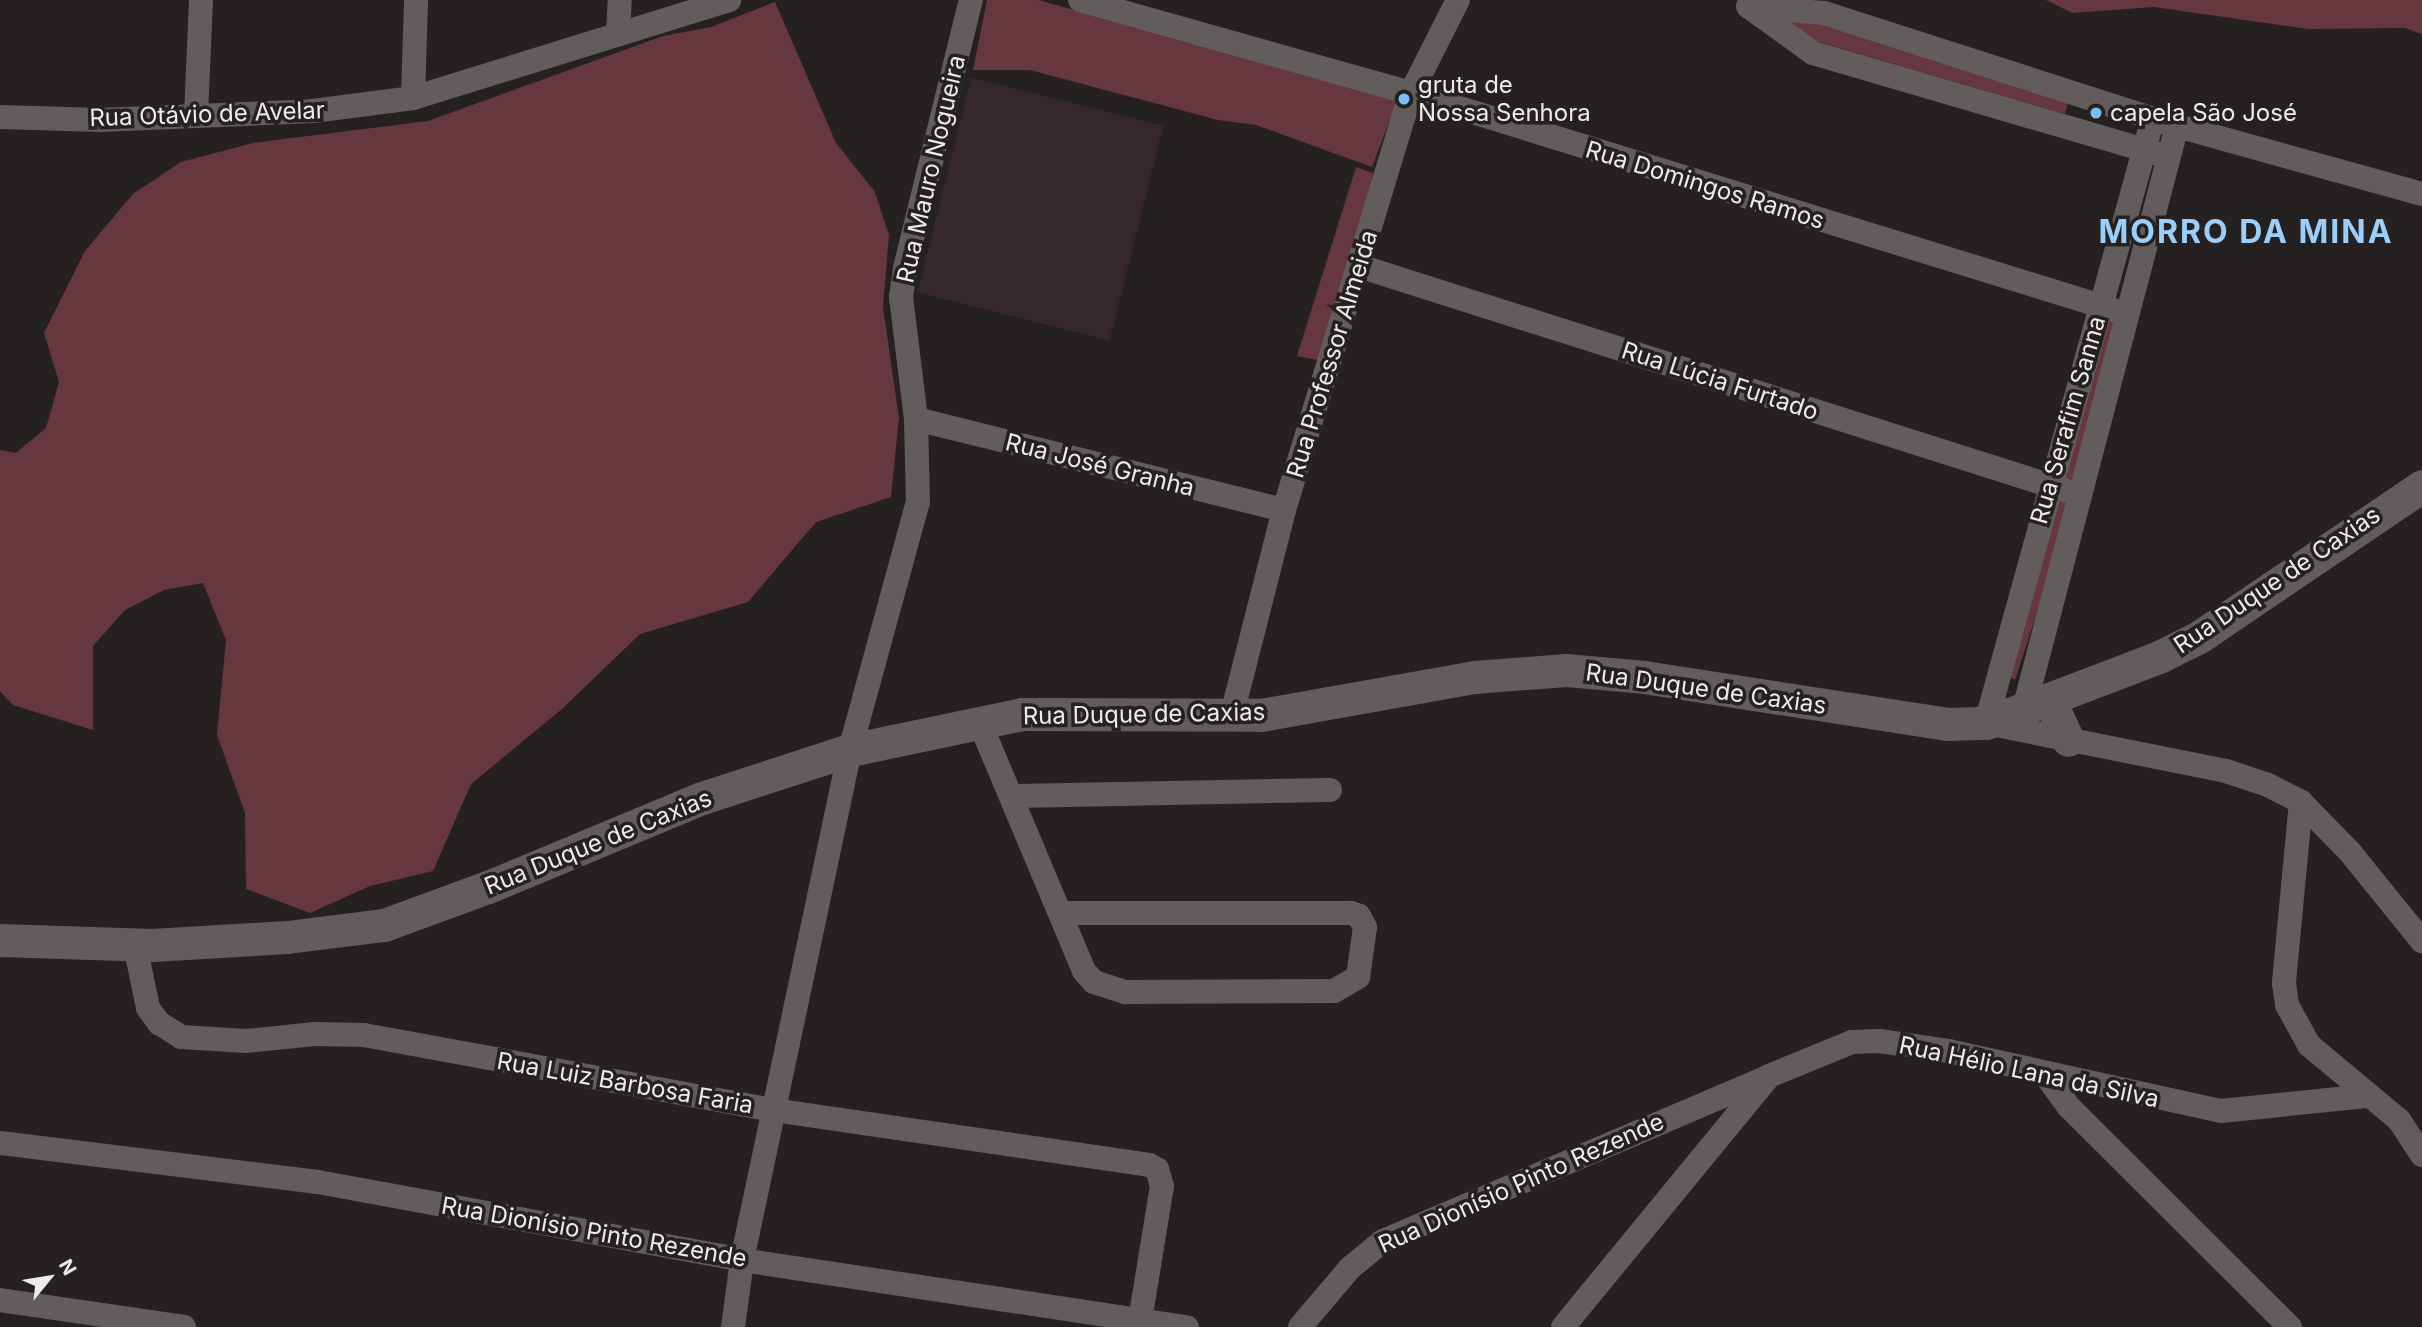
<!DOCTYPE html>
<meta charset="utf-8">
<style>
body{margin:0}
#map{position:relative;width:2422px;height:1327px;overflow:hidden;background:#262121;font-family:Inter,sans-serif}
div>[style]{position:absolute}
.built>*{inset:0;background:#34282a;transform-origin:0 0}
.green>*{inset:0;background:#66373f;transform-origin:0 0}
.street>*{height:24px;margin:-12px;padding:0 12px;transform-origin:12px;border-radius:12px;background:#635c5d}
.secondary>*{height:33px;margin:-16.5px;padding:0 16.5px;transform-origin:16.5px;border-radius:16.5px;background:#635c5d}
.dots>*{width:19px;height:19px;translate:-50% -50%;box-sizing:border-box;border:4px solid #262121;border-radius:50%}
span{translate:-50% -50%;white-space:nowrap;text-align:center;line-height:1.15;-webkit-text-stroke:7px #262121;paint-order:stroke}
.poi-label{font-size:24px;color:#eeeaea}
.left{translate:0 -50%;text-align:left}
.street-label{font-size:24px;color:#eeeaea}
.district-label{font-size:32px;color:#9bcff9;font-weight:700;letter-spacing:2px}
.north{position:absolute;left:14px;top:1243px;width:70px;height:70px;-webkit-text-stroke:5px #262121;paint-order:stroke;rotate:60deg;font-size:19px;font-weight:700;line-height:28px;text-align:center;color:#eeeaea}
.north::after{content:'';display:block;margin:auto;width:24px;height:32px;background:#eeeaea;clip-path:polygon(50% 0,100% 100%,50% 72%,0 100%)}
</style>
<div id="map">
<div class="built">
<div style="left:971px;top:78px;width:198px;height:221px;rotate:14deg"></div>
</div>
<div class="green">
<div style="clip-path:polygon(987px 0,1038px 0,1398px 99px,1372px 167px,1256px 125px,1218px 120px,1030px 70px,973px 70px)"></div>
<div style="clip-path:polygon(2046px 0,2422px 0,2422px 34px,2405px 28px,2308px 29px,2154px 7px,2072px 13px)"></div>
<div style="clip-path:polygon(775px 2px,836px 143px,875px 192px,889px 235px,883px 307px,899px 418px,891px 497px,816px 522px,748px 602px,640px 634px,562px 709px,471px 784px,433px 871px,370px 886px,310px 913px,246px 889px,245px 813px,217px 735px,226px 640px,203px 583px,164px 590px,125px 610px,93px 646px,93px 730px,13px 705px,0 691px,0 450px,16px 453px,46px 428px,59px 382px,44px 333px,85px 251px,133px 194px,181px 162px,253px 143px,428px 121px,663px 36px,711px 27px)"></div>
<div style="clip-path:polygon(1767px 11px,1817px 16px,2070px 95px,2065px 114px,1799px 36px)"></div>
<div style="clip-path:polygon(1356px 167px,1373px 173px,1367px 213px,1323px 361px,1297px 356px)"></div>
<div style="clip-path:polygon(2103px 312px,2122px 317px,2077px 490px,2055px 482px)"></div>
<div style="left:2053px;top:492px;width:22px;height:190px;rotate:18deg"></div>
</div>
<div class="street">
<div style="left:1080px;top:0;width:344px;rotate:15.7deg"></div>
<div style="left:1411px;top:93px;width:749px;rotate:17.15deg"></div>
<div style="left:1748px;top:6px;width:80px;rotate:35.9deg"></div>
<div style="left:1813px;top:53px;width:359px;rotate:16.3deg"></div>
<div style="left:1749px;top:7px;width:75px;rotate:4.6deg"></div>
<div style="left:1824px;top:13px;width:371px;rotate:17.8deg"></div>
<div style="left:2177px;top:126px;width:254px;rotate:15.5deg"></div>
<div style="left:618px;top:34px;width:34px;rotate:-87deg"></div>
<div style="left:413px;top:98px;width:98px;rotate:-88.2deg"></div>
<div style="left:196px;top:115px;width:115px;rotate:-87.5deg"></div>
<div style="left:0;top:117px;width:101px;rotate:1.7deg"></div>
<div style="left:101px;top:120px;width:212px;rotate:-2.4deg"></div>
<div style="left:313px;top:111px;width:101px;rotate:-7.4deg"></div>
<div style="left:413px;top:98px;width:331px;rotate:-17.2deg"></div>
<div style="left:2153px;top:118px;width:628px;rotate:105.43deg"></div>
<div style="left:1986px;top:723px;width:245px;rotate:11.3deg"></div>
<div style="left:2226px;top:771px;width:44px;rotate:18.4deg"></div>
<div style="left:2268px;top:785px;width:37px;rotate:27deg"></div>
<div style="left:2301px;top:802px;width:69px;rotate:45.6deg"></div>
<div style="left:2349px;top:851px;width:116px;rotate:51deg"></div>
<div style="left:1359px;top:266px;width:756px;rotate:17.62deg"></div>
<div style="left:916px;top:419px;width:379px;rotate:13.9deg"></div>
<div style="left:2024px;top:709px;width:603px;rotate:-75.3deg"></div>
<div style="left:1231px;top:718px;width:215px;rotate:-75.7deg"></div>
<div style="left:1284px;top:510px;width:436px;rotate:-73.1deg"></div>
<div style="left:1411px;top:93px;width:104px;rotate:-63.2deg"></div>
<div style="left:979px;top:721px;width:271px;rotate:67.2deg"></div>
<div style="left:1084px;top:971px;width:15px;rotate:48deg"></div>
<div style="left:1094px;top:982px;width:33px;rotate:18deg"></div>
<div style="left:1125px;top:992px;width:209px;rotate:-0.3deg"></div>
<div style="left:1334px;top:991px;width:28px;rotate:-30deg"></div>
<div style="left:1358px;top:977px;width:50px;rotate:-82deg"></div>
<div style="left:1365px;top:927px;width:13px;rotate:-119deg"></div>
<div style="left:1359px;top:916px;width:9px;rotate:-159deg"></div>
<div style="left:1351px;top:913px;width:288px;rotate:180deg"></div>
<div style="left:1013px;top:796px;width:317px;rotate:-1.1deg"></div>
<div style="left:2301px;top:802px;width:182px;rotate:95.4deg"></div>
<div style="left:2284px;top:983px;width:22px;rotate:82deg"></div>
<div style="left:2287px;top:1005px;width:46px;rotate:61.2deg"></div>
<div style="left:2309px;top:1045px;width:117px;rotate:39.8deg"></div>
<div style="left:2399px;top:1120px;width:42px;rotate:56.7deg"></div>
<div style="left:135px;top:945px;width:64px;rotate:78.3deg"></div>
<div style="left:148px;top:1008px;width:19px;rotate:54deg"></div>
<div style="left:159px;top:1023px;width:26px;rotate:32deg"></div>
<div style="left:181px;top:1037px;width:65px;rotate:3.5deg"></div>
<div style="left:246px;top:1041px;width:69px;rotate:-5.8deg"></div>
<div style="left:315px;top:1034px;width:49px;rotate:1.2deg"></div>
<div style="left:364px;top:1035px;width:416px;rotate:10.4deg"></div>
<div style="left:773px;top:1110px;width:380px;rotate:8.3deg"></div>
<div style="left:1149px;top:1165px;width:9px;rotate:27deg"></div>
<div style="left:1157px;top:1169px;width:18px;rotate:74deg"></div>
<div style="left:1162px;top:1186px;width:143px;rotate:99.3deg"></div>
<div style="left:2044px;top:1073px;width:42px;rotate:53.7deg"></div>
<div style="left:2069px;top:1107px;width:312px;rotate:44.9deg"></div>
<div style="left:0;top:1143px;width:320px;rotate:7deg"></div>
<div style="left:318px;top:1182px;width:431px;rotate:10.4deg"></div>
<div style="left:742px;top:1260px;width:450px;rotate:8.6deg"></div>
<div style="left:0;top:1300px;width:186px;rotate:8.3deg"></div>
<div style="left:733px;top:1327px;width:68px;rotate:-82.3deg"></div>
<div style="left:742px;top:1260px;width:521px;rotate:-78.04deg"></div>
<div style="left:850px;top:750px;width:257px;rotate:-74.7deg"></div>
<div style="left:918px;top:502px;width:83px;rotate:-91.4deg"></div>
<div style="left:916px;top:419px;width:123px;rotate:-97deg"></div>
<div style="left:901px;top:297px;width:29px;rotate:-82deg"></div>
<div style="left:905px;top:268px;width:276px;rotate:-76.2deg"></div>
<div style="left:1300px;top:1327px;width:77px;rotate:-49.7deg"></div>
<div style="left:1350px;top:1268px;width:43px;rotate:-39.3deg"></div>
<div style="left:1383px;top:1241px;width:415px;rotate:-23.1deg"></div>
<div style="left:1563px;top:1327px;width:325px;rotate:-50.6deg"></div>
<div style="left:1769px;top:1076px;width:90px;rotate:-22.3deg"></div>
<div style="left:1852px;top:1042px;width:27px;rotate:-2deg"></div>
<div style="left:1879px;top:1041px;width:70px;rotate:8.2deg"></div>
<div style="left:1948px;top:1051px;width:280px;rotate:12.4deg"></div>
<div style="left:2221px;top:1111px;width:146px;rotate:-5.9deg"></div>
</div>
<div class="secondary">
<div style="left:2049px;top:699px;width:45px;rotate:65.1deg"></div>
<div style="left:0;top:940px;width:152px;rotate:1.9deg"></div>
<div style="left:152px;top:945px;width:135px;rotate:-3.4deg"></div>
<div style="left:287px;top:937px;width:98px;rotate:-7.1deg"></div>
<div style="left:384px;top:925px;width:111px;rotate:-20.1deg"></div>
<div style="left:488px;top:887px;width:232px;rotate:-22.6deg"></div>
<div style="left:702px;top:798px;width:156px;rotate:-18deg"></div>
<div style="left:850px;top:750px;width:176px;rotate:-11.8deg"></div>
<div style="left:1022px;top:714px;width:239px;rotate:0.2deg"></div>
<div style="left:1261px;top:715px;width:216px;rotate:-10.1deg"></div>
<div style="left:1474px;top:677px;width:92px;rotate:-4.4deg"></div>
<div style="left:1566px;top:670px;width:78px;rotate:5.1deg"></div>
<div style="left:1644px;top:677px;width:308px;rotate:8.8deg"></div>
<div style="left:1948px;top:724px;width:38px;rotate:-2deg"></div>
<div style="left:1986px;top:723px;width:187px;rotate:-20.9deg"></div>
<div style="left:2161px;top:656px;width:42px;rotate:-26.6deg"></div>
<div style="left:2199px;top:637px;width:269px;rotate:-34.1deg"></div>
</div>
<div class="dots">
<div style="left:1404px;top:99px;background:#77bff7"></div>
<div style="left:2096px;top:113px;background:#77bff7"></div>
</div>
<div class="poi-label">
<span class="left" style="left:1418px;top:99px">gruta de<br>Nossa Senhora</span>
<span class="left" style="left:2110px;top:113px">capela São José</span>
</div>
<div class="street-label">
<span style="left:207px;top:114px;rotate:-2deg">Rua Otávio de Avelar</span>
<span style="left:931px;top:169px;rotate:-77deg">Rua Mauro Nogueira</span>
<span style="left:1705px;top:185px;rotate:17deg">Rua Domingos Ramos</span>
<span style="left:1332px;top:354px;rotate:-73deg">Rua Professor Almeida</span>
<span style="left:1720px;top:381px;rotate:18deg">Rua Lúcia Furtado</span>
<span style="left:2068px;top:420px;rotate:-74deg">Rua Serafim Sanna</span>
<span style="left:1100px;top:465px;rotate:14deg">Rua José Granha</span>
<span style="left:2277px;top:580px;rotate:-34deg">Rua Duque de Caxias</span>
<span style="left:1706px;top:689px;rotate:8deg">Rua Duque de Caxias</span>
<span style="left:1144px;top:714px;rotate:-1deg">Rua Duque de Caxias</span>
<span style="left:598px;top:842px;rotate:-22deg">Rua Duque de Caxias</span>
<span style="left:2029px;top:1072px;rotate:12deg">Rua Hélio Lana da Silva</span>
<span style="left:625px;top:1083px;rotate:10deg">Rua Luiz Barbosa Faria</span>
<span style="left:1521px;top:1183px;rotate:-24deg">Rua Dionísio Pinto Rezende</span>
<span style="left:594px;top:1232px;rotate:10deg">Rua Dionísio Pinto Rezende</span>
</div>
<div class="district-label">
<span style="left:2246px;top:232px">MORRO DA MINA</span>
</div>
<div class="north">N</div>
</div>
